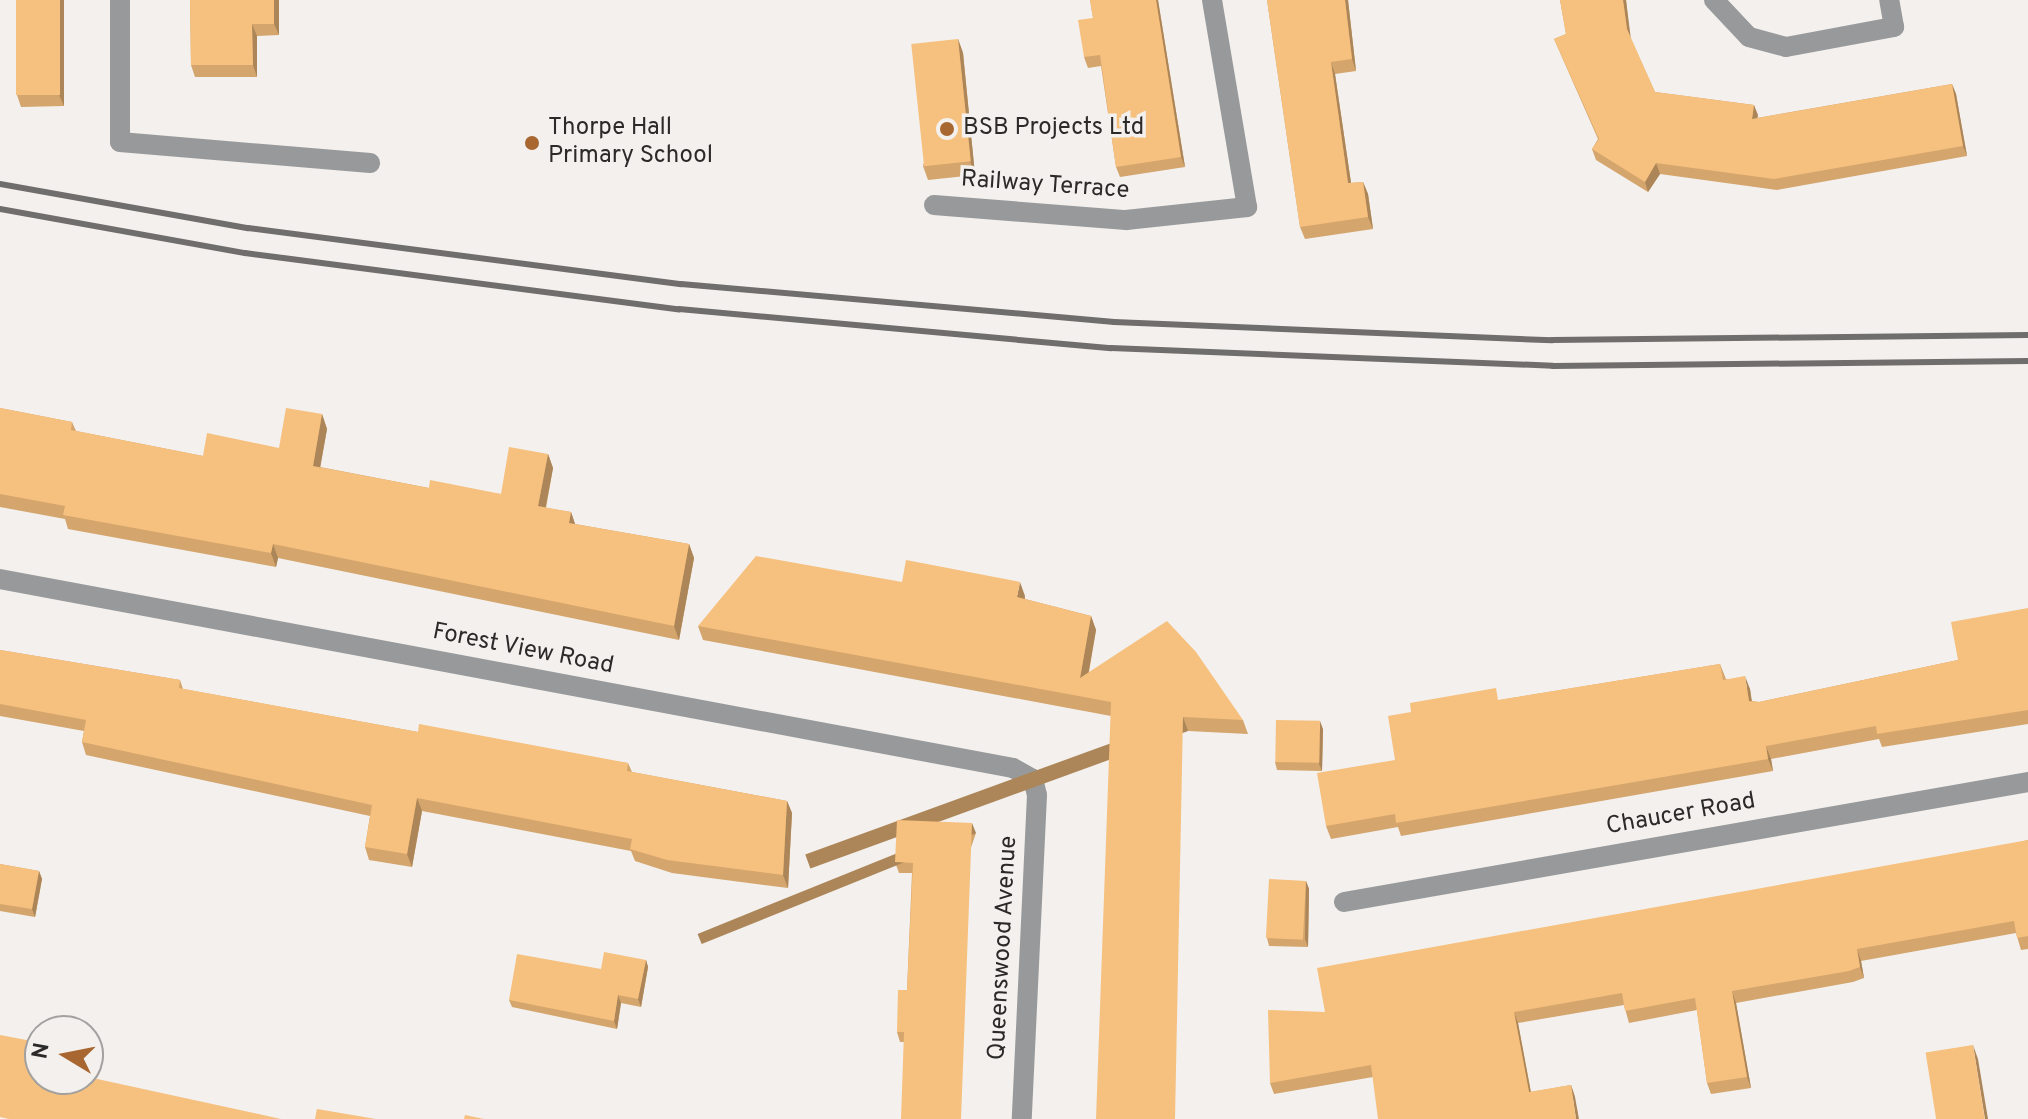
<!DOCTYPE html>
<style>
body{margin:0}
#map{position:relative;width:2028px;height:1119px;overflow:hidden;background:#f3f0ed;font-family:Overpass,sans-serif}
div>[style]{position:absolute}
.minor>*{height:20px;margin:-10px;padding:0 10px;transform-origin:10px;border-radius:10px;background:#98999a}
.rail>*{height:6px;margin:-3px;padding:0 3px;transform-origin:3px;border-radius:3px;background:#6f6e6c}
.wall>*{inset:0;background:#d4a56c}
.shaded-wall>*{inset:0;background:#ac8658;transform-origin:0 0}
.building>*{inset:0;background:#f6c07e;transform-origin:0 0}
.dots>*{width:22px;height:22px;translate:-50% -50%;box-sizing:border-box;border:4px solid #f3f0ed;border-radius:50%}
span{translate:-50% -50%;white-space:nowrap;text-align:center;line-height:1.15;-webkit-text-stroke:7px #f3f0ed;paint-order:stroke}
.poi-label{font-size:24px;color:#2b2a29}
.left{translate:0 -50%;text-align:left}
.street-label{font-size:24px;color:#2b2a29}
.north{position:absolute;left:24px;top:1015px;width:80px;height:80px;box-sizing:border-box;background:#f3f0ed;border:2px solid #a3a19f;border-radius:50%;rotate:280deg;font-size:22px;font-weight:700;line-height:32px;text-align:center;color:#2b2a29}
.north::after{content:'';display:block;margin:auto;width:28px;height:36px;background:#a86731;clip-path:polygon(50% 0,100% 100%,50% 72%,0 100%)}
</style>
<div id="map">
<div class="minor">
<div style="left:120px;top:0;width:142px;rotate:90deg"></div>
<div style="left:120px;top:142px;width:251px;rotate:4.8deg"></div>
<div style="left:1714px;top:0;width:51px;rotate:46.6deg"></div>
<div style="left:1749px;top:37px;width:38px;rotate:15deg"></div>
<div style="left:1786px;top:47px;width:110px;rotate:-10.5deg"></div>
<div style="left:1894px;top:27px;width:27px;rotate:-100deg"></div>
<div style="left:934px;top:205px;width:193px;rotate:4.5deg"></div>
<div style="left:1126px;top:220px;width:122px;rotate:-6.1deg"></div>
<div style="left:1247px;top:207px;width:210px;rotate:-99.6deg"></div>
<div style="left:0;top:579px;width:1030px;rotate:10.57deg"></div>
<div style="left:1013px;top:768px;width:23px;rotate:29deg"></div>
<div style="left:1033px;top:779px;width:16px;rotate:76deg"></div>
<div style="left:1037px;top:795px;width:324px;rotate:92.7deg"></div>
<div style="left:1344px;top:902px;width:694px;rotate:-9.95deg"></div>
</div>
<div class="rail">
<div style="left:0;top:184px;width:252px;rotate:10.1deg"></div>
<div style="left:248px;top:228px;width:437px;rotate:7.4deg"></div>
<div style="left:681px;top:284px;width:435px;rotate:5deg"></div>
<div style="left:1114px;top:322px;width:438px;rotate:2.4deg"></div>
<div style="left:1552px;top:340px;width:476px;rotate:-0.6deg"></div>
<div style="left:0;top:209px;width:249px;rotate:10.2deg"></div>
<div style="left:245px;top:253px;width:438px;rotate:7.4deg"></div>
<div style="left:679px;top:309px;width:434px;rotate:5.2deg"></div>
<div style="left:1111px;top:348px;width:442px;rotate:2.3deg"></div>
<div style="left:1553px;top:366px;width:475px;rotate:-0.6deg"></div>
</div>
<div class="wall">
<div style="clip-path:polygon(16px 0,64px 0,64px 106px,21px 107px,17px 95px)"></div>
<div style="clip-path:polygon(190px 0,279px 0,279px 35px,257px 36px,257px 77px,195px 77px,191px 65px)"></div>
<div style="clip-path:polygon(1090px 0,1158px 0,1185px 167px,1120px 177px,1116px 167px,1101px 66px,1088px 68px,1084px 57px,1093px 18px)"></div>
<div style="clip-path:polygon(1267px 0,1348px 0,1356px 71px,1335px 74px,1351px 183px,1363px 182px,1368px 194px,1373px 229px,1305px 239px,1300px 227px)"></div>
<div style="clip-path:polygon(1560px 0,1626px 0,1630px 37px,1655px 92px,1754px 105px,1757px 118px,1952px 84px,1956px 94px,1967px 156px,1777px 190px,1660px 174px,1648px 192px,1596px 160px,1592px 149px,1598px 139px,1554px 39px,1566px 34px)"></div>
<div style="clip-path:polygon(958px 39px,963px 53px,975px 175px,928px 180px,923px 166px)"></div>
<div style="clip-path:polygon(0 408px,72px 422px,76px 431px,203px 456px,279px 448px,322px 414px,327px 429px,320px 467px,429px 488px,501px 494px,548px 454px,553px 468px,546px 508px,571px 512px,575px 524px,689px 544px,694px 558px,679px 640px,278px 558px,276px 567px,68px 529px,65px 519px,0 507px)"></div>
<div style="clip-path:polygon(902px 582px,1025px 596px,1025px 599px,1091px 616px,1096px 630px,1089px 672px,1243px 720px,1248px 734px,1188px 731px,1111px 716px,703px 640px,698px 626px)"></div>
<div style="clip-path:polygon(2028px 608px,2028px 724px,1882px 747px,1879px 739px,1771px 759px,1773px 771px,1401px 836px,1398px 827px,1331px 839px,1326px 826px,1395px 760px,1500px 700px,1720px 664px,1726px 679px,1750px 689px,1752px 701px,1759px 702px,1958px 660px)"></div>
<div style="clip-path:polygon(0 650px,180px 680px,183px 689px,418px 732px,628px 763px,632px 772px,787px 801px,792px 813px,788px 888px,672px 873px,635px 861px,631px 851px,422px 811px,412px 867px,369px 860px,365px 847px,370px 816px,86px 755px,82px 742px,84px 731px,0 716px)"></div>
<div style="clip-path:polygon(1323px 729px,1322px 771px,1277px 770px,1275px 762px)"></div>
<div style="clip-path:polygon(976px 833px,904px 1042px,900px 1042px,897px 1032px,907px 990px,912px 873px,899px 873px,895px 862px)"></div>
<div style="clip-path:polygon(2028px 840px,2028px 949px,2021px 950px,2016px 933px,1861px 961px,1864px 978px,1853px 982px,1736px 1003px,1751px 1088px,1711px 1094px,1707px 1083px,1697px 1010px,1629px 1023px,1624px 1005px,1518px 1023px,1531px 1092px,1571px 1085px,1575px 1097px,1373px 1077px,1274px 1094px,1270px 1083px,1325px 1012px)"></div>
<div style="clip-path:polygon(0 864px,39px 871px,42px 879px,35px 917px,0 911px)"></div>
<div style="clip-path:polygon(1306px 881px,1309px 889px,1308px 947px,1269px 946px,1267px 938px)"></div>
<div style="clip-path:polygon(646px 960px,648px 967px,641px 1007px,621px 1003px,617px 1029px,512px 1007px,509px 1000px,601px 969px)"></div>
</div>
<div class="shaded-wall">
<div style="clip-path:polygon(60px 0,64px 0,64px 106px,59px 95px)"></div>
<div style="clip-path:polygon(274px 0,279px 0,279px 35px,274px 24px)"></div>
<div style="clip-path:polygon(1156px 0,1158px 0,1185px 167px,1181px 157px)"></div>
<div style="clip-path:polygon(1345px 0,1348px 0,1356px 71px,1352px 59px)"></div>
<div style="clip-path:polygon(1623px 0,1626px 0,1631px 40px,1627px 29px)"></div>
<div style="clip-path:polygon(252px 24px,257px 36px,257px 77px,253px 65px)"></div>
<div style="clip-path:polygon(958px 39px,963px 53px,975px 175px,970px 161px)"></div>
<div style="clip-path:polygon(1331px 62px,1335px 74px,1353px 196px,1348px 183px)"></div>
<div style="clip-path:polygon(1952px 84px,1956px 94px,1967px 156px,1963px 146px)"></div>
<div style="clip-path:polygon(1754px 105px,1758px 115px,1756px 129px,1752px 119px)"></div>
<div style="clip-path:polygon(1656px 163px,1660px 174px,1648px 192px,1645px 182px)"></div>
<div style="clip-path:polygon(1363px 182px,1368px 194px,1373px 229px,1368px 217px)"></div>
<div style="clip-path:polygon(322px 414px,327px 429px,318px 480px,313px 466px)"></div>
<div style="clip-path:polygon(548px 454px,553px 468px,543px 521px,538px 506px)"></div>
<div style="clip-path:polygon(571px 512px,576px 527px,569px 523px)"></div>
<div style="clip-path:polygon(273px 544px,278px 558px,276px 567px,271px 553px)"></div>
<div style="clip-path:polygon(689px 544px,694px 558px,679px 640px,674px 626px)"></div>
<div style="clip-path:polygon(1020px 582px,1025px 596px,1022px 611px,1017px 597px)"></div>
<div style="clip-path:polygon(1091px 616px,1096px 630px,1085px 692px,1080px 678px)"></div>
<div style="clip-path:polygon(1745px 676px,1750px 689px,1753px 713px,1749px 701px)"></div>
<div style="left:1183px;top:717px;width:15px;height:402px;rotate:70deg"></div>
<div style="clip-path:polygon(1320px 721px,1323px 729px,1322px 771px,1319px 764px)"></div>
<div style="clip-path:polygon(1766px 746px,1771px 759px,1773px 771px,1768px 759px)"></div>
<div style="clip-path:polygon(417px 798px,422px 811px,412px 867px,407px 854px)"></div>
<div style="clip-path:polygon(787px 801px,792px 813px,788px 888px,783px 875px)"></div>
<div style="left:972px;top:823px;width:11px;height:296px;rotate:68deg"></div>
<div style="clip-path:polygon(39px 871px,42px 879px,35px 917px,32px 909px)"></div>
<div style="clip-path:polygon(1306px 881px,1309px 889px,1308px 947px,1305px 939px)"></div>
<div style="clip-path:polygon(1857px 949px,1861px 961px,1864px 978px,1860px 967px)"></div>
<div style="clip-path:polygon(646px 960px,648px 967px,641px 1007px,638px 999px)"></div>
<div style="clip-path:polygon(1732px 991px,1736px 1003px,1751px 1088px,1747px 1077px)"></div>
<div style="clip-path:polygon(618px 995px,621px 1003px,617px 1029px,614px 1021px)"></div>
<div style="clip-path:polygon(1514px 1012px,1518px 1023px,1533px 1104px,1529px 1092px)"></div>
<div style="clip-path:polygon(1973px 1045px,1978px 1059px,1988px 1119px,1985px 1119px)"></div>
<div style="clip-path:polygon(1571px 1085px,1575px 1097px,1579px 1119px,1576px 1119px)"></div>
</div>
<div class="building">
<div style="left:16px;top:0;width:44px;height:95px"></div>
<div style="clip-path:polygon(190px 0,274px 0,274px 24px,252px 24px,253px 65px,191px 65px)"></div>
<div style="clip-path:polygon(1090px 0,1156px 0,1181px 157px,1116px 167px,1100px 55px,1084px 57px,1078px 20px,1093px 18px)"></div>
<div style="clip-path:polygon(1267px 0,1345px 0,1352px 59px,1331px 62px,1348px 183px,1363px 182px,1368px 217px,1300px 227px)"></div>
<div style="clip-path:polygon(1560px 0,1623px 0,1627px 29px,1655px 92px,1754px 105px,1752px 119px,1952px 84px,1963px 146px,1774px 179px,1656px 163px,1645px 182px,1592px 149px,1599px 139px,1554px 39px,1566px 34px)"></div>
<div style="left:958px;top:39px;width:123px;height:47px;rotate:84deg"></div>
<div style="clip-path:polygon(0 408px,72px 422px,71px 430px,203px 456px,207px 433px,279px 448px,286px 408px,322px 414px,313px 466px,429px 488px,430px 480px,501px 494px,509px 447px,548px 454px,538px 506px,571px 512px,569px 523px,689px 544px,674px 626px,273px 544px,271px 553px,63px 515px,65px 506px,0 494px)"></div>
<div style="clip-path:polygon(756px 556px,902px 582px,906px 560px,1020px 582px,1017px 597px,1091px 616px,1080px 678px,1167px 621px,1196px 652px,1243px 720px,1183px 717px,1175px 1119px,1096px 1119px,1111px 702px,698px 626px)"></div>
<div style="clip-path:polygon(2028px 608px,2028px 710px,1877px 734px,1876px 726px,1766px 746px,1768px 759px,1396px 823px,1395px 814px,1326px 826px,1317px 773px,1395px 760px,1388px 716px,1411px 712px,1410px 703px,1496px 688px,1498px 700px,1720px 664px,1723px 680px,1745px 676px,1749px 701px,1759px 702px,1958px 660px,1951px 622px)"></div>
<div style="clip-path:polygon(0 650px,180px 680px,179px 688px,418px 732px,419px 724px,628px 763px,627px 771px,787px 801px,783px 875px,667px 860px,630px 849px,632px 839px,417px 798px,407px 854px,365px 847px,372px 805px,82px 742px,86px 720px,0 704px)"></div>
<div style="left:1276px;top:720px;width:44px;height:42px;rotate:1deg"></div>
<div style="clip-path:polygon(897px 820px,972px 823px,961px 1119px,901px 1119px,904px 1032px,897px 1032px,898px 990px,907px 990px,913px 863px,895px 862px)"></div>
<div style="clip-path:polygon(2028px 840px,2028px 936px,2017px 938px,2014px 921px,1857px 949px,1860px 967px,1849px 971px,1732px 991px,1747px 1077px,1707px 1083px,1695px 998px,1625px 1011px,1622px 993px,1514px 1012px,1529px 1092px,1571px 1085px,1576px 1119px,1378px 1119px,1371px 1065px,1270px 1083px,1268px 1010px,1325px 1012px,1317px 968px)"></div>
<div style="clip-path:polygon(0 864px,39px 871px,32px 909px,0 904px)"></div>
<div style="left:1269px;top:879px;width:37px;height:59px;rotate:3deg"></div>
<div style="clip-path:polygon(604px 952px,646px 960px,638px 999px,618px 995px,614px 1021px,509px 1000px,517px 954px,601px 969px)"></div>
<div style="clip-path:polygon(0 1035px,37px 1042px,36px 1049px,40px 1050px,40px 1079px,88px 1079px,88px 1077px,281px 1119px,9px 1119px,0 1117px)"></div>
<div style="left:1973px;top:1045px;width:75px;height:48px;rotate:81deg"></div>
<div style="clip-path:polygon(317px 1109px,376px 1119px,315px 1119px)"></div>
<div style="clip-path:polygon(465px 1115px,484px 1119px,464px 1119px)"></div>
</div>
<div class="dots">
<div style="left:947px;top:129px;background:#a86731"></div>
<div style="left:532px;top:143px;background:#a86731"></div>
</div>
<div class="poi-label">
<span class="left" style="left:548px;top:143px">Thorpe Hall<br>Primary School</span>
<span class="left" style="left:963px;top:129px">BSB Projects Ltd</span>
</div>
<div class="street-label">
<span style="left:1045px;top:186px;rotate:4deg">Railway Terrace</span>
<span style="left:523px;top:650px;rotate:11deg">Forest View Road</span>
<span style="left:1681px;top:815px;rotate:-10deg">Chaucer Road</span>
<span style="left:1004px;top:948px;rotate:-87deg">Queenswood Avenue</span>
</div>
<div class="north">N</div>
</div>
